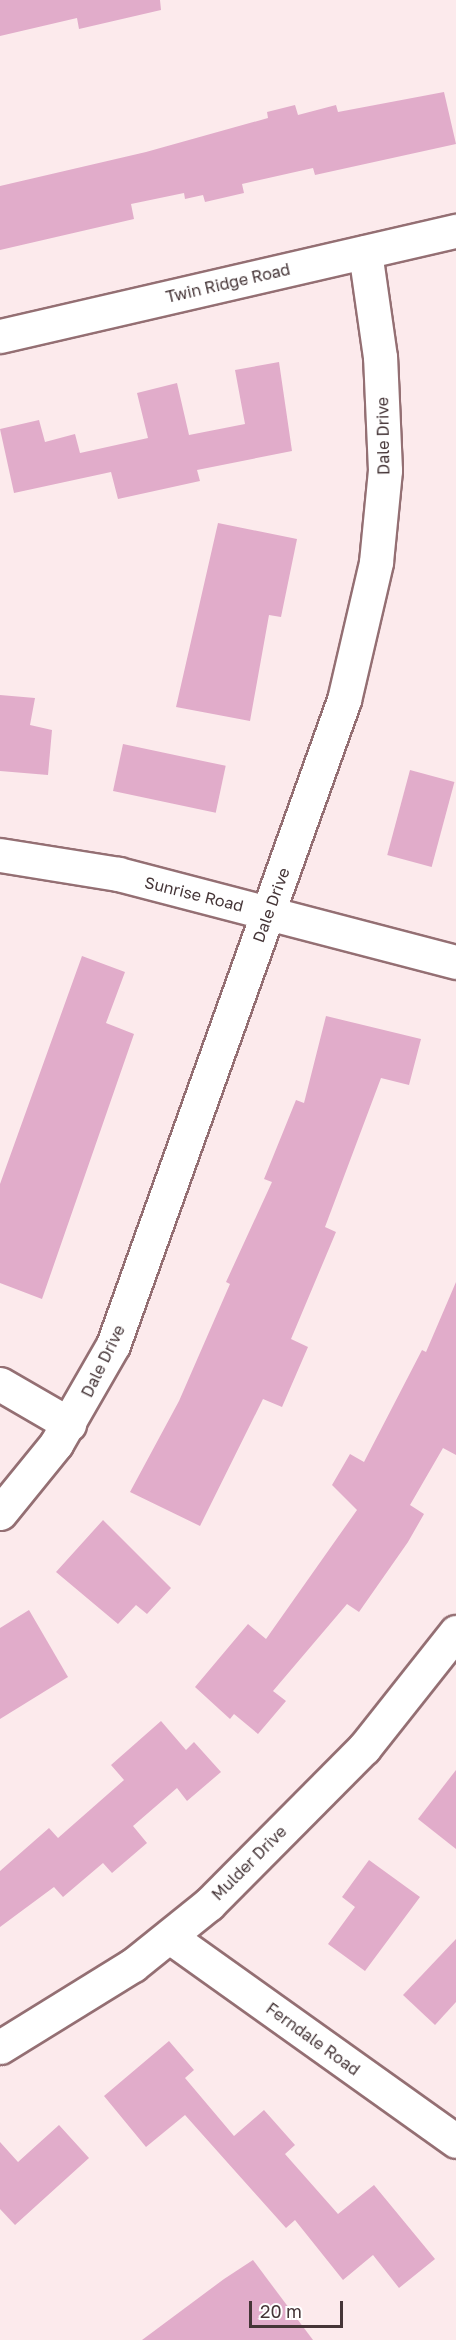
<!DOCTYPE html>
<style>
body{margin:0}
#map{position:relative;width:456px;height:2340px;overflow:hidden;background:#fceaec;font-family:"Golos Text",sans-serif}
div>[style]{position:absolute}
.building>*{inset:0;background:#e1acca;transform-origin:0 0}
.roads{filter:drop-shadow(2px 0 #946f73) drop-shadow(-2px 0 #946f73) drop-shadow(0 2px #946f73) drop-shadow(0 -2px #946f73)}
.minor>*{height:33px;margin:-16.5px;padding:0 16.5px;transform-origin:16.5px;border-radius:16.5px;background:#fff}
span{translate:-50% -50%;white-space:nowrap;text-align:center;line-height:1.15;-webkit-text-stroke:4.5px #fff;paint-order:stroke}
.street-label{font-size:16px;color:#453537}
.scale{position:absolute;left:249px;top:2301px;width:94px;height:27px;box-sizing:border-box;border:3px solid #453537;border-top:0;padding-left:8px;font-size:18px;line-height:21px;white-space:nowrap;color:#453537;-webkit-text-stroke:4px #fff;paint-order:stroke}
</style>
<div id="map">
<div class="building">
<div style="clip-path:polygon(0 0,160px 0,161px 10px,79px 29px,77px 18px,0 36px)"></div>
<div style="clip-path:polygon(444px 92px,456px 144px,315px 175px,313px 168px,242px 184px,244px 193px,205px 202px,203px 195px,185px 199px,184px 193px,131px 204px,134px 219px,0 250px,0 186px,146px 152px,268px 118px,267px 112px,295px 105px,298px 115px,336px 105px,338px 112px)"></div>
<div style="clip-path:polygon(279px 362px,292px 451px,197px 470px,200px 481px,118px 499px,111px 472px,14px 493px,0 429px,39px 420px,45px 442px,75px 434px,80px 453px,148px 438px,137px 393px,177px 383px,189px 435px,245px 424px,235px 370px)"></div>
<div style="clip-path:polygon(218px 523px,297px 539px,281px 617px,269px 615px,250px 721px,176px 707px)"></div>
<div style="clip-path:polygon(0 695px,35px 698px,30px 725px,52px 730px,48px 775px,0 771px)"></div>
<div style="left:123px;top:744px;width:105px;height:48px;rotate:12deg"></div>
<div style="left:410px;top:770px;width:46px;height:88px;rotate:15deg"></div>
<div style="clip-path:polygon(82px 956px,125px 972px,106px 1023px,134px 1034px,42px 1299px,0 1283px,0 1184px)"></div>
<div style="clip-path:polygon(326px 1016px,421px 1039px,409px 1085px,381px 1078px,325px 1227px,336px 1232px,291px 1339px,308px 1347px,282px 1407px,263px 1399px,200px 1526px,130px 1492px,179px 1401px,230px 1284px,226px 1282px,272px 1182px,264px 1179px,296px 1100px,304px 1103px)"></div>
<div style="clip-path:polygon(456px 1282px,456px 1455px,443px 1448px,410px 1505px,424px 1514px,408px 1542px,359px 1612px,347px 1604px,273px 1691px,286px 1701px,258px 1734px,234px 1714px,230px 1719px,195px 1687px,248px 1624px,266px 1639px,357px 1510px,332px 1485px,350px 1454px,364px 1462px,422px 1350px,426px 1352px)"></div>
<div style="clip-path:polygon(103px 1520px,171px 1588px,147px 1614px,136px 1605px,118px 1624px,56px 1572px)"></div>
<div style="clip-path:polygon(29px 1610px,68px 1677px,0 1719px,0 1628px)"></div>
<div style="clip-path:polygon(161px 1721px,186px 1750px,194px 1742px,221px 1772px,187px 1801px,177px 1788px,133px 1826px,147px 1843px,112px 1873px,103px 1863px,63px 1897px,54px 1887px,0 1927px,0 1871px,49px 1828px,58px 1838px,124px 1780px,111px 1765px)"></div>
<div style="clip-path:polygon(456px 1770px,456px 1849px,418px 1819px)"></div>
<div style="clip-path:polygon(369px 1860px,420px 1897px,365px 1971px,328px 1944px,355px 1907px,342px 1897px)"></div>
<div style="clip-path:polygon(456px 1939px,456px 2002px,435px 2025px,403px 1995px)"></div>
<div style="clip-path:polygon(169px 2041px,194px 2070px,185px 2078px,234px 2136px,264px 2110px,295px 2145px,285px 2154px,338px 2214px,374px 2185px,435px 2259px,399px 2288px,373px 2255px,343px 2280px,295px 2220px,286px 2228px,185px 2115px,146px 2147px,104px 2096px)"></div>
<div style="clip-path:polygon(59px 2125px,89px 2158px,15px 2225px,0 2209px,0 2142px,18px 2162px)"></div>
<div style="clip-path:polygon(253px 2260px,313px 2340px,142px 2340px,224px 2279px)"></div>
</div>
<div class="roads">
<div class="minor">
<div style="left:0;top:336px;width:468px;rotate:-13deg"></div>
<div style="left:0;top:855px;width:120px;rotate:9.1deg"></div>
<div style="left:118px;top:874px;width:349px;rotate:14.6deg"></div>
<div style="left:0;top:1384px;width:80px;rotate:30.1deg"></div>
<div style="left:0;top:1513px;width:89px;rotate:-50.9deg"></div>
<div style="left:56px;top:1444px;width:114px;rotate:-60.1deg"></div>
<div style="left:113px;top:1345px;width:685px;rotate:-70.3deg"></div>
<div style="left:344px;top:700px;width:142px;rotate:-76.9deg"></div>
<div style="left:376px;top:562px;width:92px;rotate:-84.4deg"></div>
<div style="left:385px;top:470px;width:113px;rotate:-92.5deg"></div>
<div style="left:380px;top:357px;width:106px;rotate:-98.1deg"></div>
<div style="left:170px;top:1937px;width:351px;rotate:35.5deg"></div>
<div style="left:0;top:2047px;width:156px;rotate:-31.7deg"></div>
<div style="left:133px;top:1965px;width:97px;rotate:-38.8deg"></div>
<div style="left:209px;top:1904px;width:220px;rotate:-45.2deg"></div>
<div style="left:364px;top:1748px;width:148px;rotate:-51.6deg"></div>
</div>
</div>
<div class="street-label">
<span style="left:228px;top:283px;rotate:-13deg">Twin Ridge Road</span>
<span style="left:383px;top:436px;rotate:-91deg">Dale Drive</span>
<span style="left:194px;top:894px;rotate:14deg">Sunrise Road</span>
<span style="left:271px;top:905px;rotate:-70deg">Dale Drive</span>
<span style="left:103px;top:1361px;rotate:-64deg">Dale Drive</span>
<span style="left:249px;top:1863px;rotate:-45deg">Mulder Drive</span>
<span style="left:313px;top:2039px;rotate:36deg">Ferndale Road</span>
</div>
<div class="scale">20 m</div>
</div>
